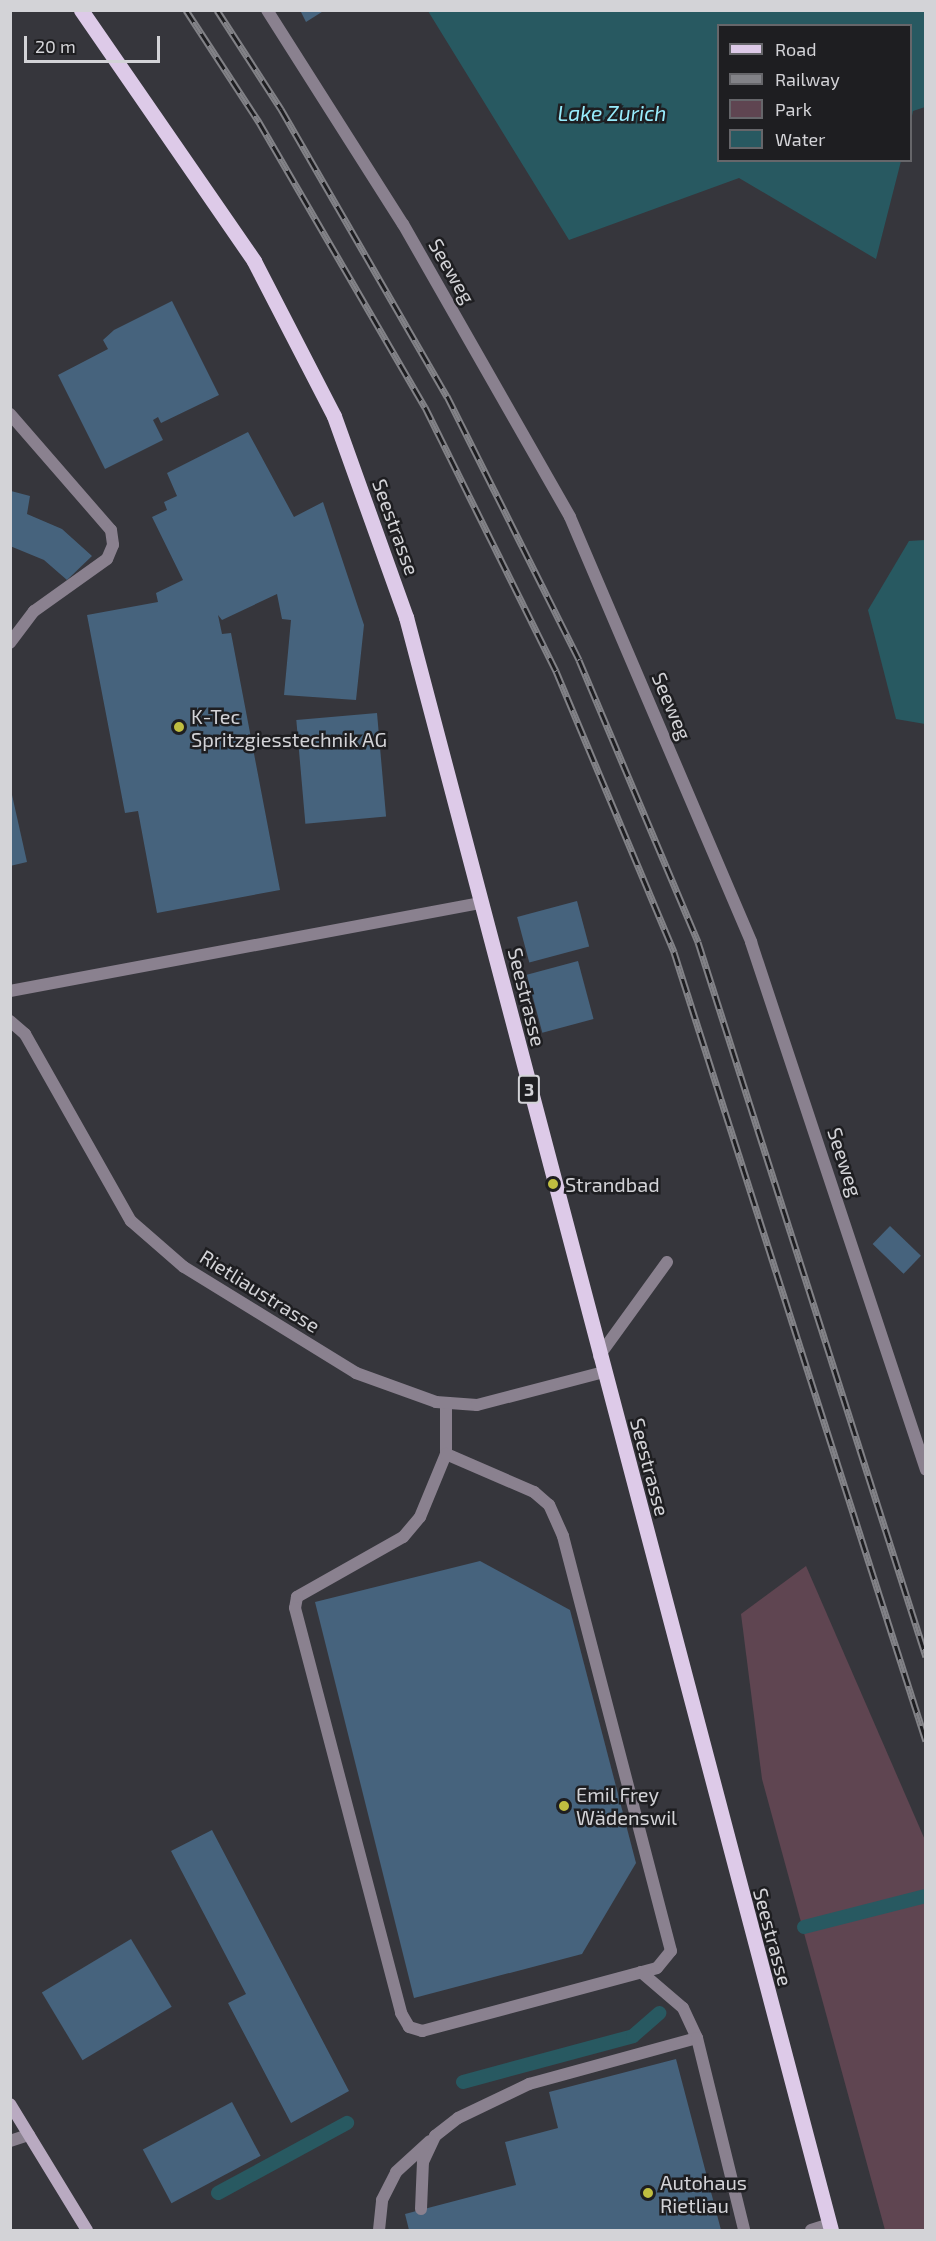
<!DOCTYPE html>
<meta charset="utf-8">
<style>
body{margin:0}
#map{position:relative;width:936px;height:2241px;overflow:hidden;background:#36363c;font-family:"Exo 2",sans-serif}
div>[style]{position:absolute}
.green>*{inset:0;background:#5f4551}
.water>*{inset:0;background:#285961}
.stream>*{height:14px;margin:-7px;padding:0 7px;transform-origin:7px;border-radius:7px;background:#285961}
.building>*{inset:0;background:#46637d;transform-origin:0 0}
.lane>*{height:12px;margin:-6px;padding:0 6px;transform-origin:6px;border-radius:6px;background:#8a818f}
.street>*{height:12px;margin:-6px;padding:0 6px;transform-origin:6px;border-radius:6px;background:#8a818f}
.secondary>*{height:12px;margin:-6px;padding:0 6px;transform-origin:6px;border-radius:6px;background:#b9aac1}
.primary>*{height:15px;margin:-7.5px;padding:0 7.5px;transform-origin:7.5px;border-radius:7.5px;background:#ddcae8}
.rail>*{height:7px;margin-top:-3.5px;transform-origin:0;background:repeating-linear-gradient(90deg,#1e1e21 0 14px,#828287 0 28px);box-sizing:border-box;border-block:2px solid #828287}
.dots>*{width:16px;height:16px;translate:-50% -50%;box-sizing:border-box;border:3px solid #1e1e21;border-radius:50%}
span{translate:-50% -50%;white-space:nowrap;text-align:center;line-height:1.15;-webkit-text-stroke:5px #1e1e21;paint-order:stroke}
.shield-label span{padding:2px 4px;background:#1e1e21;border:2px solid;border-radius:4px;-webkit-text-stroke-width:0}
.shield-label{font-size:18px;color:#d3d3d7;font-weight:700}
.street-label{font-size:20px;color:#d3d3d7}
.poi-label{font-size:20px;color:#d3d3d7}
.left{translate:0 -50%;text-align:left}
.water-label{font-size:21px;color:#98ecfc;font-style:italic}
.frame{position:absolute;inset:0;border:12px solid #d3d3d7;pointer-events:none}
.legend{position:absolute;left:717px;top:24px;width:195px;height:138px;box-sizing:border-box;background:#1e1e21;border:2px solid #66666a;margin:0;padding:8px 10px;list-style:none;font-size:18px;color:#d3d3d7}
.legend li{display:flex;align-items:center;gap:12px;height:30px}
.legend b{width:30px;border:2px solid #66666a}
.scale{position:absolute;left:24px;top:36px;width:136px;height:27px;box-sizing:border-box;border:3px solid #d3d3d7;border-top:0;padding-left:8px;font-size:18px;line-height:21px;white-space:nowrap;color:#d3d3d7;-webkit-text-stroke:4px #1e1e21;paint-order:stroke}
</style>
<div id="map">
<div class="green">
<div style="clip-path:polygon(806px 1566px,925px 1840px,925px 2230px,885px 2230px,762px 1779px,741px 1614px)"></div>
</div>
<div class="water">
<div style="clip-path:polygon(428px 11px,925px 11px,925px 107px,913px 111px,911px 121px,910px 26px,718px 26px,718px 160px,901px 161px,876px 259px,739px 178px,569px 240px)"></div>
<div style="clip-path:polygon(925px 540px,926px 540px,925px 724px,896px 719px,868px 610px,909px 541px)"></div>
</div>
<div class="stream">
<div style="left:804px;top:1927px;width:126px;rotate:-14.3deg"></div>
<div style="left:463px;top:2082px;width:176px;rotate:-15.1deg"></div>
<div style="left:633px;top:2036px;width:35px;rotate:-41deg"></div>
<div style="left:218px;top:2193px;width:147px;rotate:-28.5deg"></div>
</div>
<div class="building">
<div style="clip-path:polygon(300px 10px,325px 10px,306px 22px)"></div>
<div style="clip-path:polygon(172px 301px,219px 395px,161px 423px,158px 417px,153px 420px,163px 440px,105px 469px,58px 375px,108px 349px,103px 340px,114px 330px)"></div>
<div style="clip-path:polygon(248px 432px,294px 517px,323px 502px,364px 625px,356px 700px,284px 695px,291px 620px,282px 619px,277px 594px,222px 620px,218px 615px,222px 634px,231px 633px,280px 890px,157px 913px,138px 811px,125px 813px,87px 615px,158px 602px,156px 593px,183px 580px,152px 517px,167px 510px,164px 502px,177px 496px,167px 473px)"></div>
<div style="clip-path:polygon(11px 491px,30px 496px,27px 514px,62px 529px,92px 556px,67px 580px,44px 560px,10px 546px)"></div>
<div style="left:377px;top:713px;width:104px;height:81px;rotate:85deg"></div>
<div style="clip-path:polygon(10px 786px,27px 862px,10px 866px)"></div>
<div style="left:577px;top:901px;width:47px;height:62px;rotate:75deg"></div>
<div style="left:578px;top:961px;width:60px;height:53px;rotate:75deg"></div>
<div style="left:890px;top:1226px;width:43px;height:25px;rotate:44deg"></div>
<div style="clip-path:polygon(480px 1561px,570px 1610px,636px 1863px,582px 1954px,414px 1998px,315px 1602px)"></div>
<div style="clip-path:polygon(212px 1830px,349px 2091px,291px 2123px,228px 2003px,246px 1994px,171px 1851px)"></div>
<div style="left:131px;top:1939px;width:79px;height:104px;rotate:59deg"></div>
<div style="clip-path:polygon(676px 2059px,721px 2230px,409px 2230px,405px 2214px,516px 2185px,505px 2142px,558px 2128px,549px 2092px)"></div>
<div style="left:232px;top:2102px;width:61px;height:101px;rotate:62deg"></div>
</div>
<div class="lane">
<div style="left:10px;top:414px;width:154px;rotate:49deg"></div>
<div style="left:111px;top:530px;width:15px;rotate:82deg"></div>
<div style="left:113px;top:545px;width:15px;rotate:113deg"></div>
<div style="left:107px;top:559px;width:90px;rotate:144.5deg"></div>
<div style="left:34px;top:611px;width:40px;rotate:127deg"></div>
<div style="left:10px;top:991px;width:479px;rotate:-10.6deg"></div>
<div style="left:599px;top:1356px;width:116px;rotate:-54.1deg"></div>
<div style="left:446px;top:1403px;width:51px;rotate:90deg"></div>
<div style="left:446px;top:1454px;width:68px;rotate:112.4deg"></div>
<div style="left:420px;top:1517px;width:26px;rotate:130deg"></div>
<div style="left:403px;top:1537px;width:122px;rotate:150.5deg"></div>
<div style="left:297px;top:1597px;width:11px;rotate:100deg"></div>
<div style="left:295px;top:1608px;width:419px;rotate:75.3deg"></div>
<div style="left:401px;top:2013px;width:16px;rotate:60deg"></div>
<div style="left:409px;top:2027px;width:14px;rotate:17deg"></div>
<div style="left:422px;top:2031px;width:243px;rotate:-15deg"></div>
<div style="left:657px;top:1968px;width:22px;rotate:-51deg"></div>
<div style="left:671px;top:1951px;width:429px;rotate:-104.6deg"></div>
<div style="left:563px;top:1536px;width:34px;rotate:-114deg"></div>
<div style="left:549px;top:1505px;width:20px;rotate:-139deg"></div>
<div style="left:534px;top:1492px;width:96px;rotate:-156.6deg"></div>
<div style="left:641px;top:1972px;width:55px;rotate:40.6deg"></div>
<div style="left:683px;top:2008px;width:33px;rotate:65deg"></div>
<div style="left:10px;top:2141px;width:20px;rotate:-18deg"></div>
<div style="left:421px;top:2209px;width:47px;rotate:-87.6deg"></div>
<div style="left:423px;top:2162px;width:29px;rotate:-65deg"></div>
<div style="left:435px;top:2136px;width:29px;rotate:-38deg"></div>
<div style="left:458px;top:2118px;width:79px;rotate:-25.6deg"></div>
<div style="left:529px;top:2084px;width:174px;rotate:-15.3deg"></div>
<div style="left:697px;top:2038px;width:198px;rotate:76.2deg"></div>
<div style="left:379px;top:2230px;width:30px;rotate:-84deg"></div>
<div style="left:382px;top:2200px;width:31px;rotate:-63deg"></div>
<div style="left:396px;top:2172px;width:46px;rotate:-42.4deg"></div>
<div style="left:811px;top:2230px;width:19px;rotate:-18deg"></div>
</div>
<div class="street">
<div style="left:267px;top:10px;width:254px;rotate:57.6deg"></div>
<div style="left:403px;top:224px;width:337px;rotate:60.3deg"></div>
<div style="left:570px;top:517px;width:462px;rotate:66.9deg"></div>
<div style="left:751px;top:942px;width:556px;rotate:71.66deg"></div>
<div style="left:10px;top:1021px;width:20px;rotate:41deg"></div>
<div style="left:25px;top:1034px;width:215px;rotate:60.5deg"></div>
<div style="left:131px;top:1221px;width:70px;rotate:41deg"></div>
<div style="left:184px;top:1267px;width:202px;rotate:31.6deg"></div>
<div style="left:356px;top:1373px;width:85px;rotate:19.9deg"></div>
<div style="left:436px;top:1402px;width:41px;rotate:4.2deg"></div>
<div style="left:477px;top:1405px;width:131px;rotate:-14.6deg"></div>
</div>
<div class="secondary">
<div style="left:10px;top:2104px;width:148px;rotate:58.6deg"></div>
</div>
<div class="primary">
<div style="left:81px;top:10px;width:305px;rotate:55.4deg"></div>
<div style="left:254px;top:261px;width:174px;rotate:62.7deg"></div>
<div style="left:334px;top:416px;width:214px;rotate:70.3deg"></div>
<div style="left:406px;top:617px;width:1668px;rotate:75.24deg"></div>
</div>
<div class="rail">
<div style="left:186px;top:10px;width:134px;rotate:56.9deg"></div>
<div style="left:259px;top:122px;width:330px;rotate:59.8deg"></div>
<div style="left:425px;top:407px;width:295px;rotate:63.6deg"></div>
<div style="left:556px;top:671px;width:305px;rotate:67.2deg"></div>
<div style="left:674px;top:952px;width:828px;rotate:72.29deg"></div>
<div style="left:217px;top:10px;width:118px;rotate:57.1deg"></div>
<div style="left:281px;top:109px;width:332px;rotate:60deg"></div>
<div style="left:447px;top:396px;width:295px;rotate:63.4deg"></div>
<div style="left:579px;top:660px;width:306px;rotate:67.1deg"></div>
<div style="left:698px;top:942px;width:750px;rotate:72.31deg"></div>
</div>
<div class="dots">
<div style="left:179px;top:727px;background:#c0be40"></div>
<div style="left:553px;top:1184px;background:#c0be40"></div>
<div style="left:564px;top:1806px;background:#c0be40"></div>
<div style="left:648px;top:2193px;background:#c0be40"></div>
</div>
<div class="shield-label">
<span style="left:529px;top:1089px">3</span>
</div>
<div class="street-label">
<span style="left:452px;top:271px;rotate:60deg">Seeweg</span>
<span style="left:396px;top:527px;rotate:70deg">Seestrasse</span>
<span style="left:672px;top:706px;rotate:67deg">Seeweg</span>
<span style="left:527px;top:997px;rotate:76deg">Seestrasse</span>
<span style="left:845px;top:1162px;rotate:72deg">Seeweg</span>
<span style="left:260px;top:1291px;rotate:32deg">Rietliaustrasse</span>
<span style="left:650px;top:1467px;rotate:75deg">Seestrasse</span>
<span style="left:773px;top:1937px;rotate:75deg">Seestrasse</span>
</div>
<div class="poi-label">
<span class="left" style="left:191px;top:728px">K-Tec<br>Spritzgiesstechnik AG</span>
<span class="left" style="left:565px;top:1184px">Strandbad</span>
<span class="left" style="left:576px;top:1806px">Emil Frey<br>Wädenswil</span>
<span class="left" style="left:660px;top:2194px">Autohaus<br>Rietliau</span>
</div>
<div class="water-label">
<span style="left:612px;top:113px">Lake Zurich</span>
</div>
<div class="frame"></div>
<ul class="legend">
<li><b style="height:8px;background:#ddcae8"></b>Road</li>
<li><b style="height:8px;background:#828287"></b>Railway</li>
<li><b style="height:16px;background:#5f4551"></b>Park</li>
<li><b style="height:16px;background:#285961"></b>Water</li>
</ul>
<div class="scale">20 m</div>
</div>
